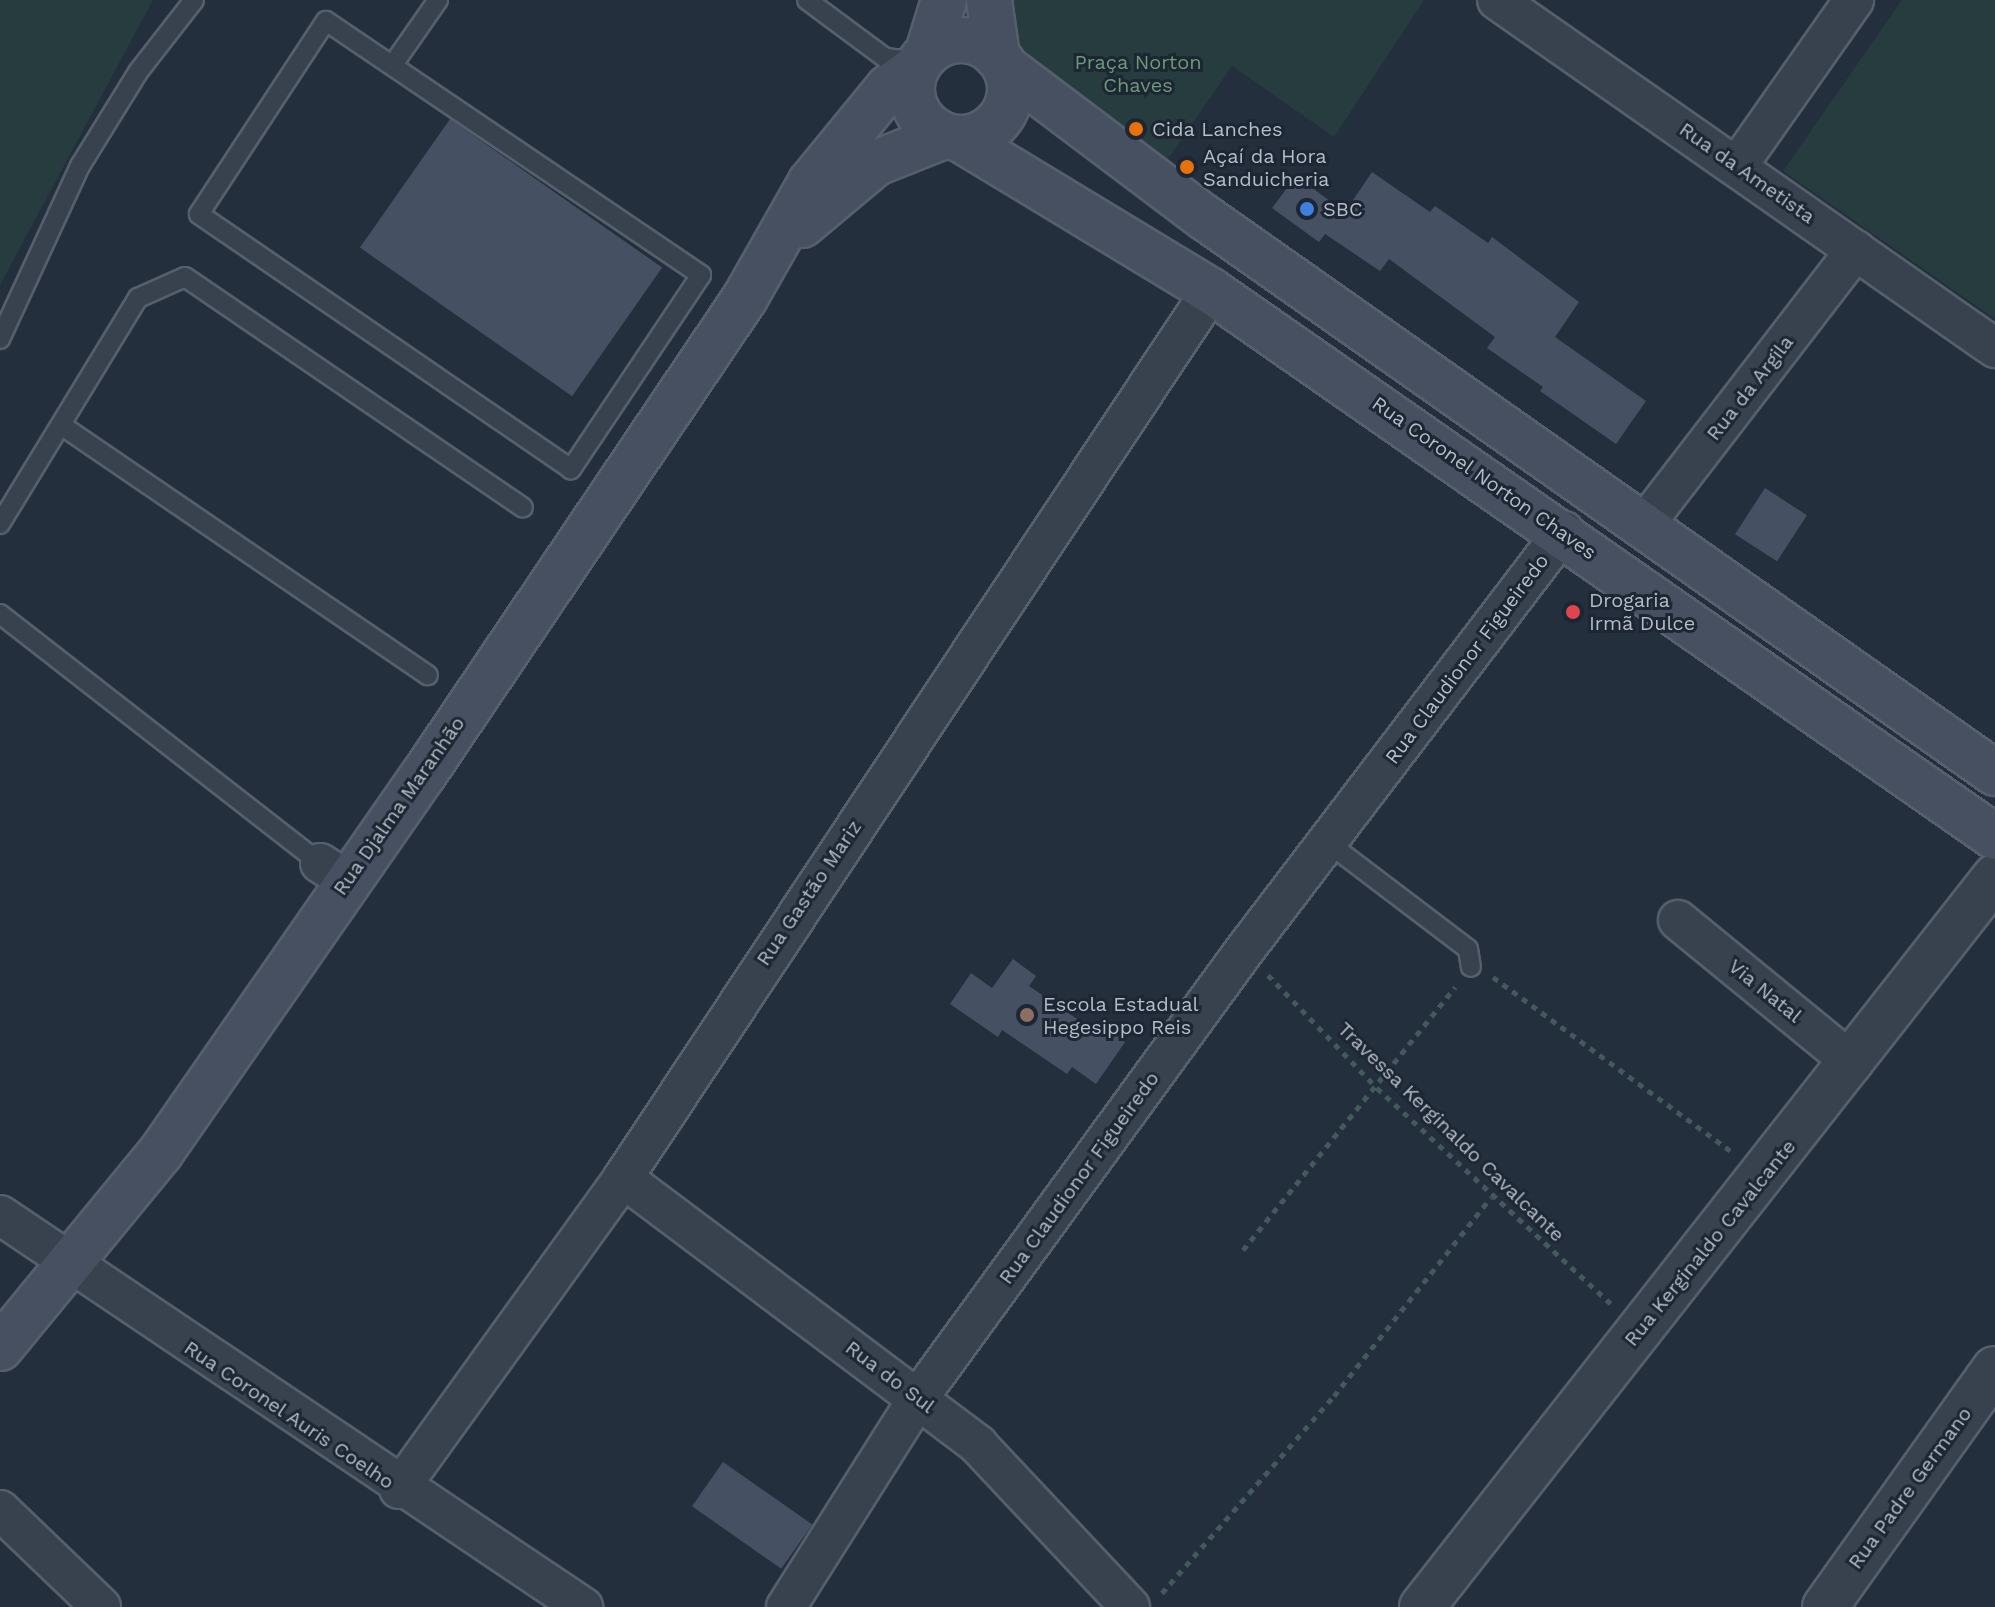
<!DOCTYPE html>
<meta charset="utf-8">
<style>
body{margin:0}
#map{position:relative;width:1995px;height:1607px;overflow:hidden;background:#242f3e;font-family:"Work Sans",sans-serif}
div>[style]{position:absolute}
.green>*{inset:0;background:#263c3f}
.building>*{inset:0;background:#455162;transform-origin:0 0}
.path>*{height:5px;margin-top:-2.5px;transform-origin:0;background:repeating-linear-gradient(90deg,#44595c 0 6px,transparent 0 12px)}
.roads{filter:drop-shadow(2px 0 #565f6c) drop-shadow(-2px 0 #565f6c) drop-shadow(0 2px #565f6c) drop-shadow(0 -2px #565f6c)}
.service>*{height:18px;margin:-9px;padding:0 9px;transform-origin:9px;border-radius:9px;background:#38414e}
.minor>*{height:38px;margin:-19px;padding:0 19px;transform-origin:19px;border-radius:19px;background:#38414e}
.tertiary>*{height:44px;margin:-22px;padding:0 22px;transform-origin:22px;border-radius:22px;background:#38414e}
.secondary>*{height:44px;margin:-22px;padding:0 22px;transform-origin:22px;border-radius:22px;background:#465061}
.secondary>.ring{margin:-22px;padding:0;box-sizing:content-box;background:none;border:44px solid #465061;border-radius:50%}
.dots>*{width:22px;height:22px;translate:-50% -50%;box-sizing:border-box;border:4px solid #1d2633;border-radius:50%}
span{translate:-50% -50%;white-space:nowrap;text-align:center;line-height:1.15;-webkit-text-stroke:6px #1d2633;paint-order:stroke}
.park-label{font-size:20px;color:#6b9a76}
.poi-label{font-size:20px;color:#b4bcc9}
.left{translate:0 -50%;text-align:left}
.street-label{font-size:20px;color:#b4bcc9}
</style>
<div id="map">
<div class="green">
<div style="clip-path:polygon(0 0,153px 0,0 285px)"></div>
<div style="clip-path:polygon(1006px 0,1424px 0,1334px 137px,1232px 66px,1155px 178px,1014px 74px)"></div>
<div style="clip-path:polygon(1902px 0,1995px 0,1995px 319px,1783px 171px)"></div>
</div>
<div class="building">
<div style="left:450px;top:119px;width:259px;height:157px;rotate:35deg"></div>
<div style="clip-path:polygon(1372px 172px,1430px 212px,1435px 206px,1488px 243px,1492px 237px,1579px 302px,1555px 337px,1646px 401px,1616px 444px,1540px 391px,1543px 387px,1487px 348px,1495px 337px,1389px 259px,1380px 271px,1325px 234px,1319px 242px,1272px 208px,1296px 176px,1345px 212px)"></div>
<div style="left:1765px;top:488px;width:50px;height:55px;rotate:33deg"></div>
<div style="clip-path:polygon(1013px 959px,1036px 976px,1029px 986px,1099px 1034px,1104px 1027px,1125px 1042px,1096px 1084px,1072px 1067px,1067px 1074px,1002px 1030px,998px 1037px,950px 1004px,971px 973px,992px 988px)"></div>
<div style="left:723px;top:1462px;width:109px;height:54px;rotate:35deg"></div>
</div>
<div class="path">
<div style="left:1268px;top:975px;width:157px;rotate:46deg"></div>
<div style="left:1377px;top:1088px;width:321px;rotate:42.7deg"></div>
<div style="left:1493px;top:977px;width:295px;rotate:36.2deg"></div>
<div style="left:1243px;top:1250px;width:338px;rotate:-51.1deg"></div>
<div style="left:1162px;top:1593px;width:262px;rotate:-48.9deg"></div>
<div style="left:1334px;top:1396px;width:253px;rotate:-51.7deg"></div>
</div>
<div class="roads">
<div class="service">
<div style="left:807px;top:0;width:97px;rotate:36.6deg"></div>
<div style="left:885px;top:58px;width:27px;rotate:6deg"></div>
<div style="left:326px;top:21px;width:453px;rotate:34.1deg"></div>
<div style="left:701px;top:275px;width:234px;rotate:123.8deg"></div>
<div style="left:571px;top:469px;width:451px;rotate:-145.6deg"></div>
<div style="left:199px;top:214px;width:231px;rotate:-56.7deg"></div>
<div style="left:394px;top:63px;width:77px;rotate:-55.1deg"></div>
<div style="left:0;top:339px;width:191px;rotate:-65.2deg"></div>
<div style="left:80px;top:166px;width:110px;rotate:-58.3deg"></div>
<div style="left:138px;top:72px;width:91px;rotate:-52.1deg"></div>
<div style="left:61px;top:425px;width:444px;rotate:34.3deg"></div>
<div style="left:0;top:524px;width:265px;rotate:-58.6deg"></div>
<div style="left:138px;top:298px;width:51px;rotate:-24.1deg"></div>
<div style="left:185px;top:277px;width:409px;rotate:34.3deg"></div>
<div style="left:0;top:614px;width:405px;rotate:37.9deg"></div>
<div style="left:1327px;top:842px;width:177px;rotate:37.2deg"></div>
<div style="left:1468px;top:949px;width:18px;rotate:81deg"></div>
</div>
<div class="minor">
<div style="left:1497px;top:0;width:608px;rotate:34.95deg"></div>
<div style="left:1738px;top:165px;width:202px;rotate:-54.9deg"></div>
<div style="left:1644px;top:525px;width:347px;rotate:-52.4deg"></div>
<div style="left:320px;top:863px;width:31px;rotate:33deg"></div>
<div style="left:1678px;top:920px;width:226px;rotate:39.3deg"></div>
<div style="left:623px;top:1178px;width:444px;rotate:36.9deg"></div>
<div style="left:978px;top:1445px;width:222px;rotate:46.8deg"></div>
<div style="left:0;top:1215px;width:703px;rotate:33.92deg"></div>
<div style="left:399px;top:1489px;width:383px;rotate:-54.2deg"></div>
<div style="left:623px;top:1178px;width:1064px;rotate:-56.46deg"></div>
<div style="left:0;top:1510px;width:140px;rotate:43.8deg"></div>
<div style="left:786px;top:1607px;width:249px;rotate:-57.7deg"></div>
<div style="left:919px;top:1397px;width:552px;rotate:-53.92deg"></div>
<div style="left:1244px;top:951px;width:528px;rotate:-52.7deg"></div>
</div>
<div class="tertiary">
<div style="left:1422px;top:1607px;width:928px;rotate:-51.87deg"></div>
<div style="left:1825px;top:1607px;width:292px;rotate:-54.5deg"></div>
</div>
<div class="secondary">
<div style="left:989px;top:0;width:57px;rotate:81.9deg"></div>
<div class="ring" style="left:912px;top:40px;width:54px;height:54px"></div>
<div style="left:928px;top:52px;width:54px;rotate:-72.9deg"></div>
<div style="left:1006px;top:68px;width:248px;rotate:37deg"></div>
<div style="left:1204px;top:217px;width:967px;rotate:35.1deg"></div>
<div style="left:960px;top:139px;width:293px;rotate:31.2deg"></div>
<div style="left:1211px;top:291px;width:955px;rotate:34.85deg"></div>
<div style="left:802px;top:225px;width:97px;rotate:-40deg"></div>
<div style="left:876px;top:163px;width:73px;rotate:-21.7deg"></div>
<div style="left:0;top:1348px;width:254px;rotate:-50.6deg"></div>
<div style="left:161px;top:1152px;width:460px;rotate:-55.2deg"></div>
<div style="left:424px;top:774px;width:574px;rotate:-56.01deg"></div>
<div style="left:745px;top:298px;width:133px;rotate:-60.4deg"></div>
<div style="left:811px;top:182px;width:122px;rotate:-50.7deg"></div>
<div style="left:888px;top:88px;width:34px;rotate:-36deg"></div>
</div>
</div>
<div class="dots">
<div style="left:1136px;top:129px;background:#e8710a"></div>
<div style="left:1187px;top:167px;background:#e8710a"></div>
<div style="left:1307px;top:209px;background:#3f7fe0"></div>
<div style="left:1573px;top:612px;background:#e0444e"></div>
<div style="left:1027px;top:1015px;background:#8d6e63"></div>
</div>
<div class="park-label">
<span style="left:1138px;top:74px">Praça Norton<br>Chaves</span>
</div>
<div class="poi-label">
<span class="left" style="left:1152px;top:129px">Cida Lanches</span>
<span class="left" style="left:1203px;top:168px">Açaí da Hora<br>Sanduicheria</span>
<span class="left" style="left:1323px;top:209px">SBC</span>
<span class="left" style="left:1589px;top:612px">Drogaria<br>Irmã Dulce</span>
<span class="left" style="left:1043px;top:1016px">Escola Estadual<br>Hegesippo Reis</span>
</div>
<div class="street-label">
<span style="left:1747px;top:173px;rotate:35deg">Rua da Ametista</span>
<span style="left:1750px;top:388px;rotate:-52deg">Rua da Argila</span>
<span style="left:1484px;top:478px;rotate:35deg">Rua Coronel Norton Chaves</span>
<span style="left:1467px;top:659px;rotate:-53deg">Rua Claudionor Figueiredo</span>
<span style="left:399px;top:806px;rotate:-55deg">Rua Djalma Maranhão</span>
<span style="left:809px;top:893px;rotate:-56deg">Rua Gastão Mariz</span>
<span style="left:1765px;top:991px;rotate:39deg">Via Natal</span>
<span style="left:1451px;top:1132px;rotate:44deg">Travessa Kerginaldo Cavalcante</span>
<span style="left:1079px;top:1178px;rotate:-54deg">Rua Claudionor Figueiredo</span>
<span style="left:1710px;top:1243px;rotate:-51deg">Rua Kerginaldo Cavalcante</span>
<span style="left:890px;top:1377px;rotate:37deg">Rua do Sul</span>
<span style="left:289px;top:1415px;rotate:34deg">Rua Coronel Auris Coelho</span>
<span style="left:1910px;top:1488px;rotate:-54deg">Rua Padre Germano</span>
</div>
</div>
